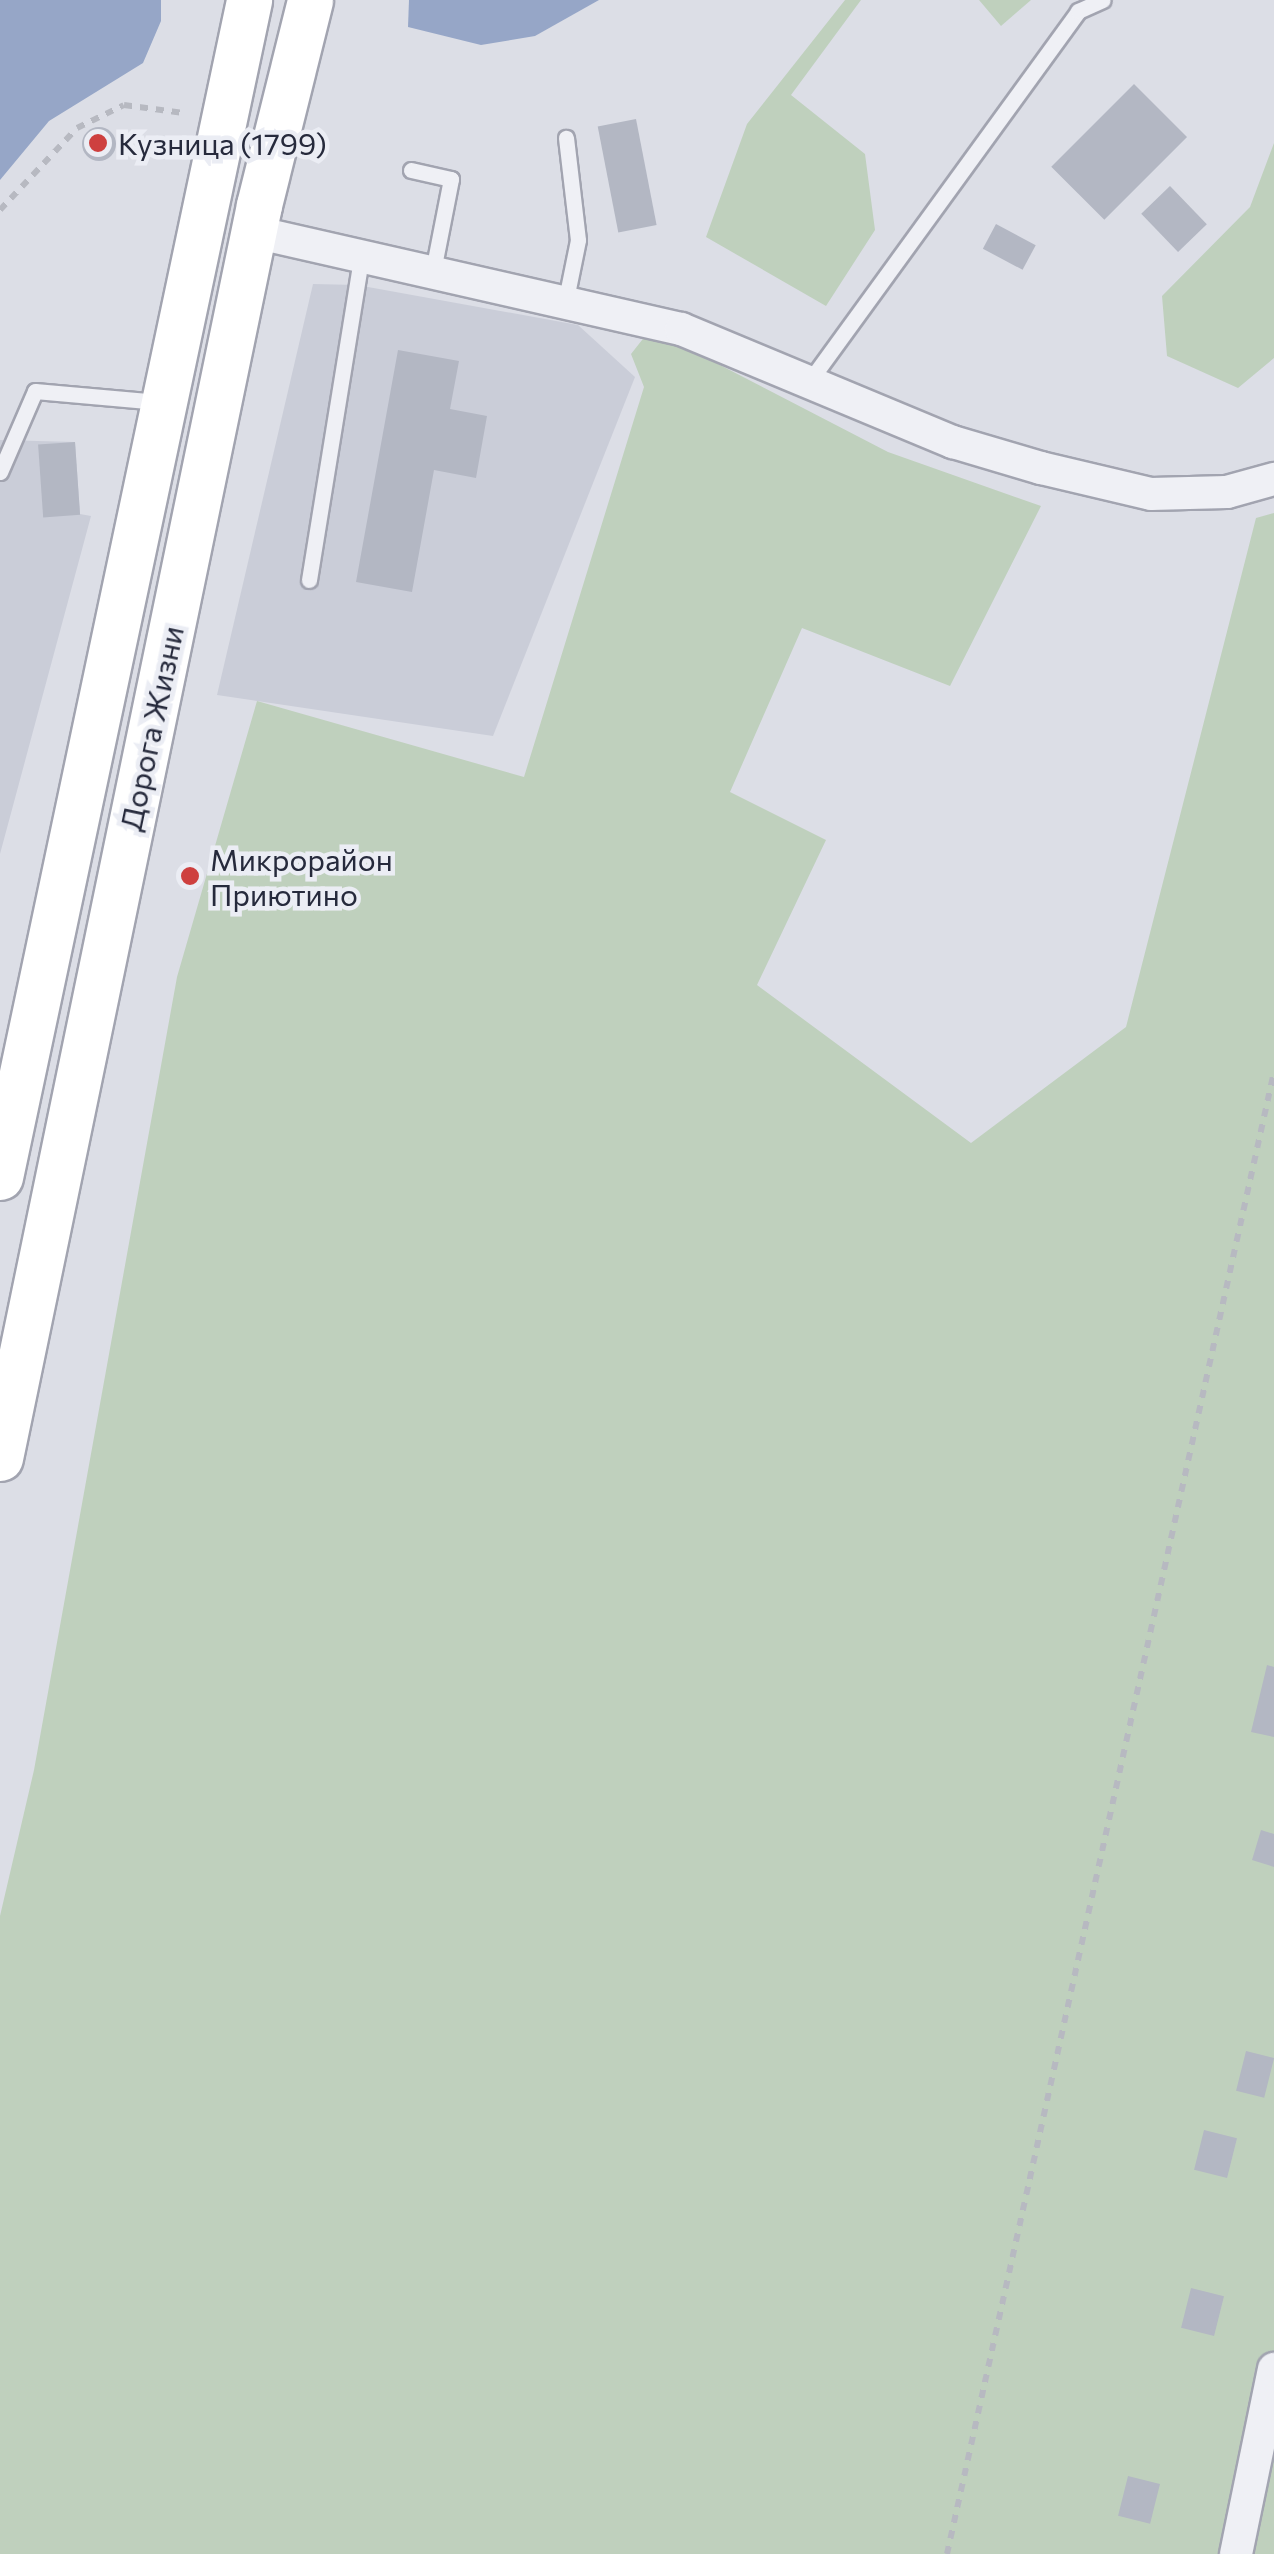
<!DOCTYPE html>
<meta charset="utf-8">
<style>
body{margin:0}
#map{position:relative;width:1274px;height:2554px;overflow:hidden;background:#dcdee6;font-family:Commissioner,sans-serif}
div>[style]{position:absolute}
.built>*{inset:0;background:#cacdd8}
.green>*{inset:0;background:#bfd0bd}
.water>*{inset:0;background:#96a6c7}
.building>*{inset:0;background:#b3b7c3;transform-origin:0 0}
.round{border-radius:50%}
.path>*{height:6px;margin-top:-3px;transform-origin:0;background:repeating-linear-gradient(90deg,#b7b9c1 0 8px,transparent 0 16px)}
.roads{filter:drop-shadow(2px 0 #a2a4b0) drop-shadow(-2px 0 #a2a4b0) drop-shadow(0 2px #a2a4b0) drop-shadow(0 -2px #a2a4b0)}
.service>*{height:15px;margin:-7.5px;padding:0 7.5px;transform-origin:7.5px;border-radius:7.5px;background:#eff0f5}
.minor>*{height:32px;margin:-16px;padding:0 16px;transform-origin:16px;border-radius:16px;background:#eff0f5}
.secondary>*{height:45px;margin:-22.5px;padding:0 22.5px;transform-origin:22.5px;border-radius:22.5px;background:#fff}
.dots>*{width:28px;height:28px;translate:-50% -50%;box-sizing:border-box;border:5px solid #ebedf4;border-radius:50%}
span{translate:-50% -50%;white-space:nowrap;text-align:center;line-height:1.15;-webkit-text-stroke:9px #ebedf4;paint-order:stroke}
.poi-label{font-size:30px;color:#262a3c}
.left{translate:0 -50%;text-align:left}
.street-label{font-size:30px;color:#262a3c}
</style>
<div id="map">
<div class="built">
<div style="clip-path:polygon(313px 284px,357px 285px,578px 325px,635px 377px,493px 736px,217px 695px)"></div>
<div style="clip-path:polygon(0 440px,75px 442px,80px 514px,91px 516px,0 854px)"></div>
</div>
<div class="green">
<div style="clip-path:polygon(845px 0,861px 0,791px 95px,865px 154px,875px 230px,826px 306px,706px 237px,747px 124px)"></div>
<div style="clip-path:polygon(979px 0,1031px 0,1001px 26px)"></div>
<div style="clip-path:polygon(1274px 143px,1274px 358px,1238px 388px,1167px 356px,1162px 296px,1250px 207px)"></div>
<div style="clip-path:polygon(646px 335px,689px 349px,888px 452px,1041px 506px,950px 686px,802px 628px,730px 792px,826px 840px,757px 985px,971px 1143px,1126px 1027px,1256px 518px,1274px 513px,1274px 2554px,0 2554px,0 1916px,34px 1770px,177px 977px,257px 701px,524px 777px,644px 387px,631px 354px)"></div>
</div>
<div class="water">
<div style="clip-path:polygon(0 0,161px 0,161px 21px,143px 63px,49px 121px,0 180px)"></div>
<div style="clip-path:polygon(409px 0,599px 0,535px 36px,481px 45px,408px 27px)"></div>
</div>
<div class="building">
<div style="left:1134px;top:84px;width:75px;height:117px;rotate:45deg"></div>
<div style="left:636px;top:119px;width:108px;height:39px;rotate:79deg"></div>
<div class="round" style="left:82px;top:127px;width:34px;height:34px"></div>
<div style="left:1170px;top:186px;width:53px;height:40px;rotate:46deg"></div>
<div style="left:996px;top:224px;width:45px;height:28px;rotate:28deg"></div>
<div style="clip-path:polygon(398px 350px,459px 361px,450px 409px,487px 416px,476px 478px,434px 470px,412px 592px,356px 582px)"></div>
<div style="left:75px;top:442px;width:73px;height:37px;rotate:86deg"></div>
<div style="clip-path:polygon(1267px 1665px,1274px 1667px,1274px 1737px,1251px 1732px)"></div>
<div style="clip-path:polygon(1261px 1830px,1274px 1834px,1274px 1867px,1252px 1860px)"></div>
<div style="left:1246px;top:2051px;width:29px;height:41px;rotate:14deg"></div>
<div style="left:1204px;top:2130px;width:34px;height:41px;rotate:14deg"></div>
<div style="left:1191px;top:2288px;width:34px;height:41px;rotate:14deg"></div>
<div style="left:1128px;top:2476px;width:33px;height:41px;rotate:14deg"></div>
</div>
<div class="path">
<div style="left:0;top:210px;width:112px;rotate:-46.8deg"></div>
<div style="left:77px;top:128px;width:52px;rotate:-26.1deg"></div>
<div style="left:124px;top:105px;width:60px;rotate:7.7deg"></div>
<div style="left:947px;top:2554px;width:1518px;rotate:-77.56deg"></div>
</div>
<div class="roads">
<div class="service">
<div style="left:411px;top:170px;width:41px;rotate:12.7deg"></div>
<div style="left:451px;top:179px;width:94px;rotate:101.1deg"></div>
<div style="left:566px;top:299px;width:60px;rotate:-78.5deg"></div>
<div style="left:578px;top:240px;width:103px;rotate:-96.7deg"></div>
<div style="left:811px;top:379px;width:455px;rotate:-54deg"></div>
<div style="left:1078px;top:11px;width:27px;rotate:-24deg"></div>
<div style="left:0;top:472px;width:88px;rotate:-66.6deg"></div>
<div style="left:35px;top:391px;width:124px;rotate:5.1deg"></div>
<div style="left:309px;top:580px;width:326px;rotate:-80.8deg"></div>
</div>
<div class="minor">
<div style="left:254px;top:232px;width:438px;rotate:12.8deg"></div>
<div style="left:681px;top:329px;width:295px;rotate:22.6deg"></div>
<div style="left:953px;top:442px;width:92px;rotate:16.5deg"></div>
<div style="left:1041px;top:468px;width:113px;rotate:13.3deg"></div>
<div style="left:1151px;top:494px;width:76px;rotate:-1.5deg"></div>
<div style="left:1227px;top:492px;width:49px;rotate:-15.5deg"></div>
<div style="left:1236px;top:2554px;width:189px;rotate:-78.4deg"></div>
</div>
<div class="secondary">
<div style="left:0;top:1177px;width:1203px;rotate:-78.05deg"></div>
<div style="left:0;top:1458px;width:1279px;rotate:-78.32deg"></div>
<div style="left:259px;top:205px;width:211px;rotate:-76deg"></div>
</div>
</div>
<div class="dots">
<div style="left:98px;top:143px;background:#ce403f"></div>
<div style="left:190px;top:876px;background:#ce403f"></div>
</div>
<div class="poi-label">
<span class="left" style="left:118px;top:143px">Кузница (1799)</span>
<span class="left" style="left:210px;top:876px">Микрорайон<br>Приютино</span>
</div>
<div class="street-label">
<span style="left:151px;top:728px;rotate:-78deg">Дорога Жизни</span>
</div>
</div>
